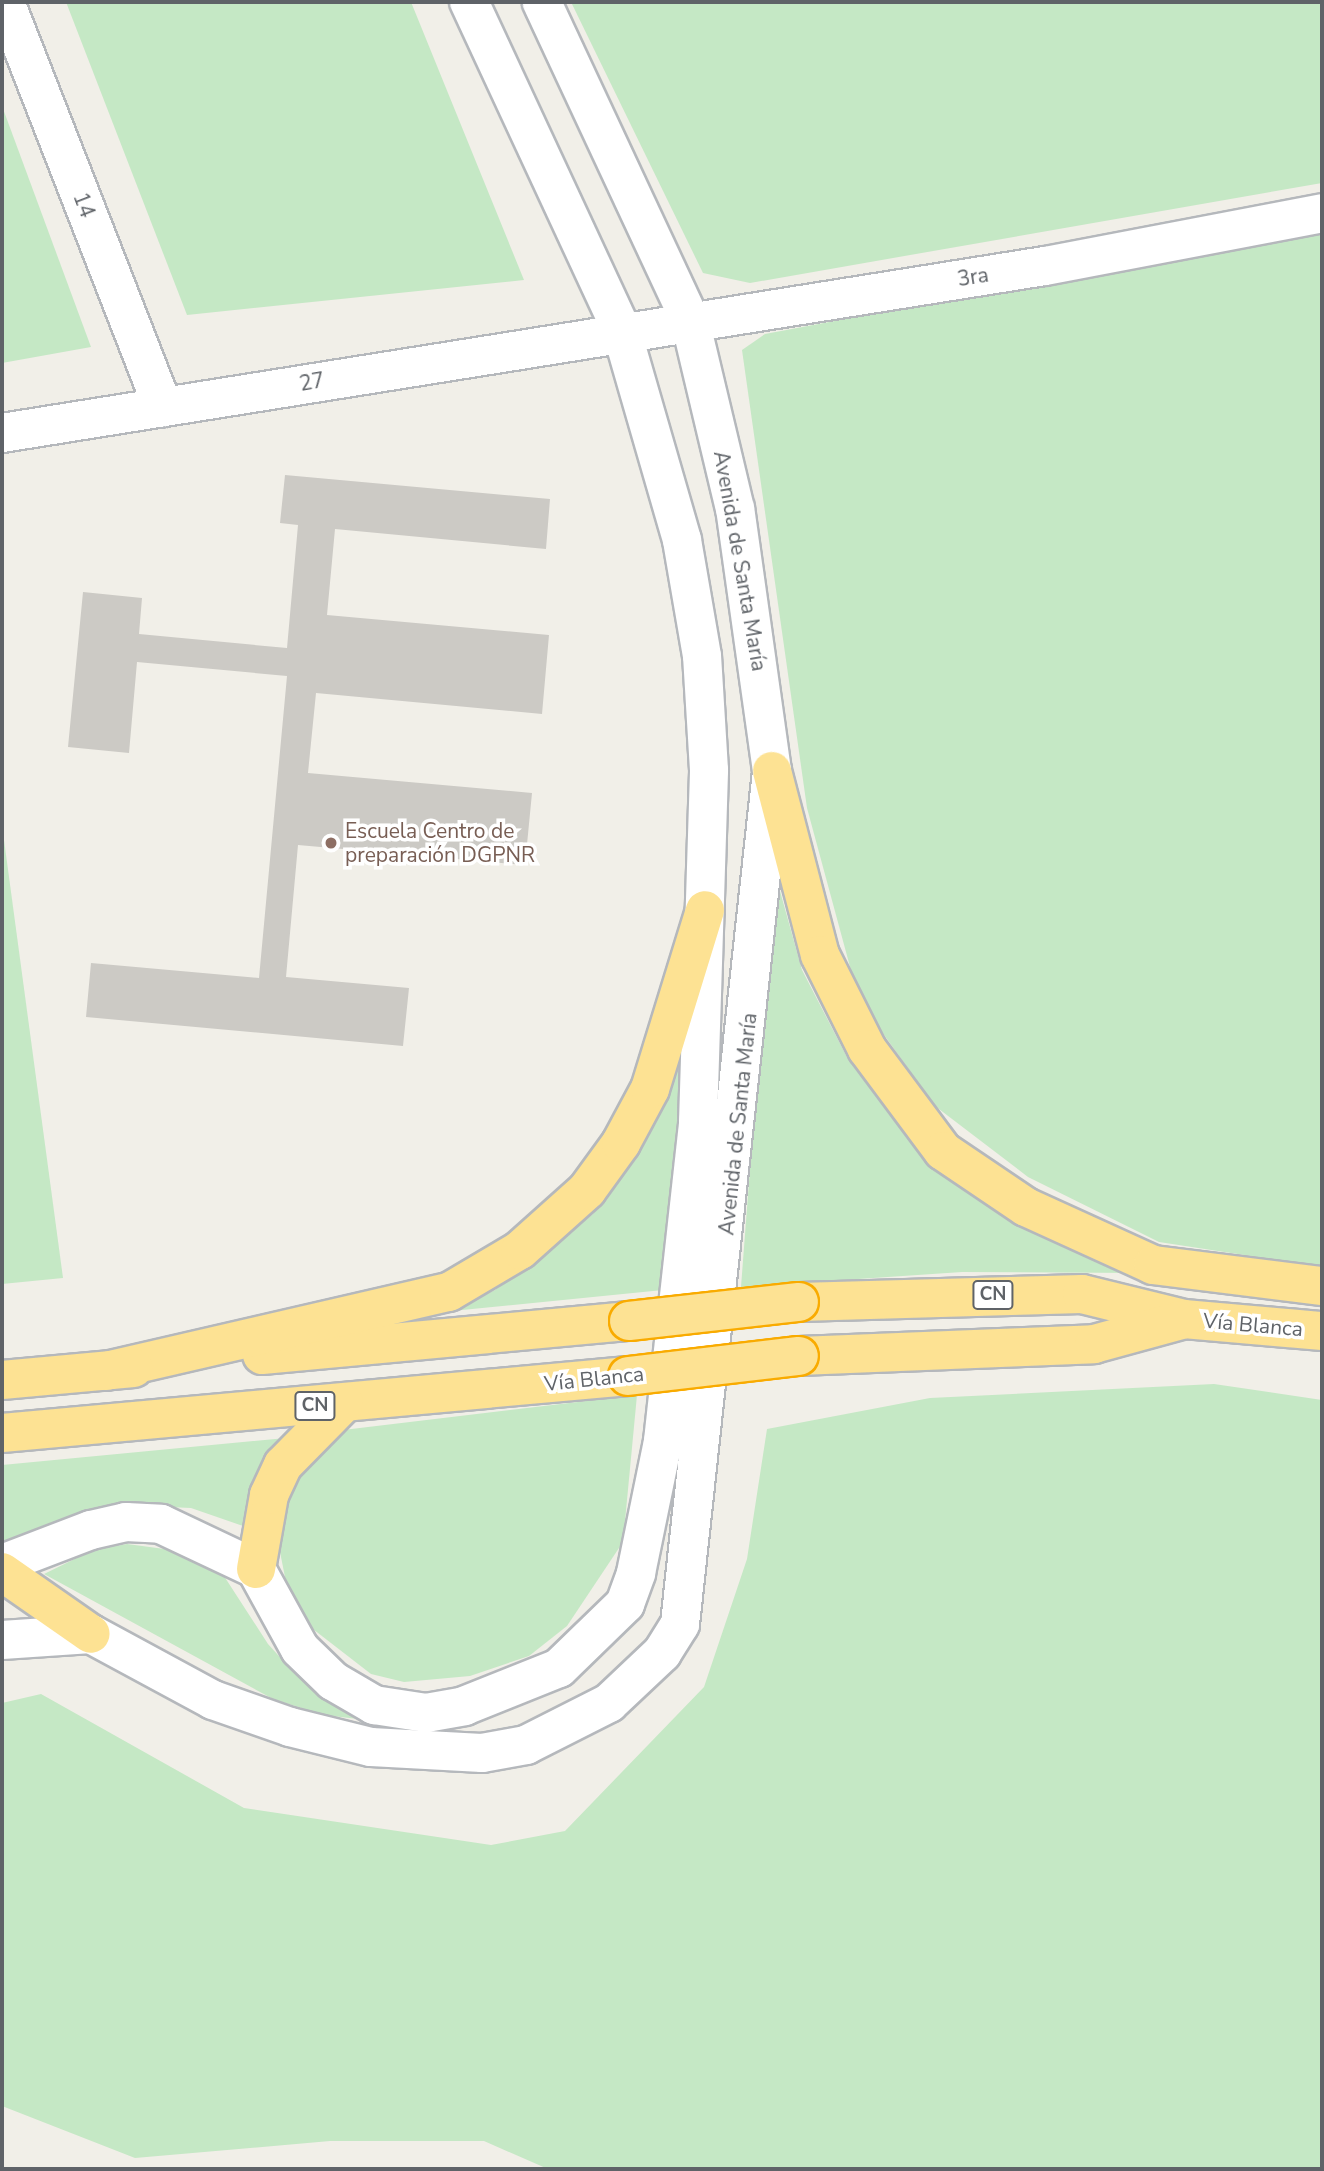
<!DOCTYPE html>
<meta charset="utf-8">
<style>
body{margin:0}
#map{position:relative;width:1324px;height:2171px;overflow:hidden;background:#f1efe8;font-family:"Nunito Sans",sans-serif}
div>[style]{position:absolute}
.green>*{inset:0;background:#c5e8c5}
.building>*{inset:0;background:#cccac5}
.roads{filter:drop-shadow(2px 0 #b5b8bc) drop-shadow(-2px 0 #b5b8bc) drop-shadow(0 2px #b5b8bc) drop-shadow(0 -2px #b5b8bc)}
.minor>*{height:38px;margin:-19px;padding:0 19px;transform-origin:19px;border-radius:19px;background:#fff}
.highway>*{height:38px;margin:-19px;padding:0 19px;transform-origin:19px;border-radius:19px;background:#fde293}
.bridges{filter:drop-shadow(2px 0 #f9ab00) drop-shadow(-2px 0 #f9ab00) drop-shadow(0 2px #f9ab00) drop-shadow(0 -2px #f9ab00)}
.highway-bridge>*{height:38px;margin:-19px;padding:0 19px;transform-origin:19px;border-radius:19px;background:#fde293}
.dots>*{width:19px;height:19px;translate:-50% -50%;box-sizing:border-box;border:4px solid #fff;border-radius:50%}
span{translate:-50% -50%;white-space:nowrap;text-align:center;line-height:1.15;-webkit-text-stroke:7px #fff;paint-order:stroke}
.shield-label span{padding:2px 5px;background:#fff;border:2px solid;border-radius:5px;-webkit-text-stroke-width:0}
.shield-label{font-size:19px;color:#5f6368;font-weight:700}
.street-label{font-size:21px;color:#5f6368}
.education-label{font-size:21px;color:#785e54}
.left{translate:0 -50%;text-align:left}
.frame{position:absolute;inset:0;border:4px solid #5f6368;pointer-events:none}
</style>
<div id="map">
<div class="green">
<div style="clip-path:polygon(66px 2px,411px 2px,524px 280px,187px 315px)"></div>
<div style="clip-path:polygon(571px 2px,1322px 2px,1322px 183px,750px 283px,703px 273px)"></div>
<div style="clip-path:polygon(2px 106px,91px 347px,2px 363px)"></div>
<div style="clip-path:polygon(1322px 230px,1322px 1267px,1159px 1242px,1028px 1177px,935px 1106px,859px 1000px,807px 808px,742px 350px,765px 334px)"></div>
<div style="clip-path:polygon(2px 825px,63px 1278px,2px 1284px)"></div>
<div style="clip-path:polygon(773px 866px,802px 970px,848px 1059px,909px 1139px,942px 1173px,1142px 1273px,962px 1272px,741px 1287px)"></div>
<div style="clip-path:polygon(690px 1015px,663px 1290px,452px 1311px,495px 1290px,593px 1214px,655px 1118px)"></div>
<div style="clip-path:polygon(1214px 1384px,1322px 1400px,1322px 2169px,548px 2169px,484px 2141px,330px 2141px,135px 2158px,2px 2106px,2px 1703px,41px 1694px,244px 1808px,491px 1845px,565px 1831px,704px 1687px,747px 1559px,767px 1429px,930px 1398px)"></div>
<div style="clip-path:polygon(637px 1395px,623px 1542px,567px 1626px,529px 1656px,470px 1676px,404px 1682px,371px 1674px,309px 1626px,286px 1582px,280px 1552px,286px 1506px,296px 1467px,343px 1430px)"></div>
<div style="clip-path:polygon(286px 1438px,243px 1526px,191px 1508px,123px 1505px,2px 1544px,2px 1465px)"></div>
<div style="clip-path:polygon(127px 1544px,172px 1550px,224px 1576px,268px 1644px,297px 1676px,376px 1721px,323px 1715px,273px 1699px,44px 1574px,93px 1550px)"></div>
</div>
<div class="building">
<div style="clip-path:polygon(285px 475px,550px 499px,546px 549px,335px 529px,327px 615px,549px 635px,542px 714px,316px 693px,308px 773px,532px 793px,525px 865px,298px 845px,286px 977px,409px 988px,403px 1046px,86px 1017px,91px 963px,259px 978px,287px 676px,137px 662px,129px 753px,68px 747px,83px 592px,142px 598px,139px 634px,287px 648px,298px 525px,280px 523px)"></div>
</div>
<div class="roads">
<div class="minor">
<div style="left:5px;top:2px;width:435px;rotate:68.7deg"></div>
<div style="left:2px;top:433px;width:1056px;rotate:-9.1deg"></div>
<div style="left:1045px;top:266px;width:282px;rotate:-10.8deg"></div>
<div style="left:2px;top:1564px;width:95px;rotate:-20.9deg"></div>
<div style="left:91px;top:1530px;width:36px;rotate:-13deg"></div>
<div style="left:126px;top:1522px;width:35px;rotate:3deg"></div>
<div style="left:161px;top:1524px;width:105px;rotate:25.3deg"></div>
<div style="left:256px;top:1569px;width:91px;rotate:61.2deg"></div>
<div style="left:300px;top:1649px;width:46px;rotate:44.1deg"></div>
<div style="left:333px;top:1681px;width:48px;rotate:30.3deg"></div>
<div style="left:374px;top:1705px;width:53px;rotate:8.7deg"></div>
<div style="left:426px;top:1713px;width:39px;rotate:-10deg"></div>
<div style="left:464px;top:1706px;width:102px;rotate:-21.8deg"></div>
<div style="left:559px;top:1668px;width:92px;rotate:-44.1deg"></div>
<div style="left:625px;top:1604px;width:33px;rotate:-70deg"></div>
<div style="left:636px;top:1573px;width:135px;rotate:-78.4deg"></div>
<div style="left:663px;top:1441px;width:321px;rotate:-83.7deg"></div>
<div style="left:698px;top:1122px;width:352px;rotate:-88.2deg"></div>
<div style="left:709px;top:770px;width:114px;rotate:-93.5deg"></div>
<div style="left:702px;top:656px;width:118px;rotate:-99.8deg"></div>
<div style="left:682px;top:540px;width:220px;rotate:-106.1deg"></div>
<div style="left:621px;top:329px;width:361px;rotate:-114.9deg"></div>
<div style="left:2px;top:1640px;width:89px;rotate:-3.9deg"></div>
<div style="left:91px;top:1634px;width:139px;rotate:28.4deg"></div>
<div style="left:213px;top:1700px;width:82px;rotate:19.3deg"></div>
<div style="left:290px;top:1727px;width:83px;rotate:13.9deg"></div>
<div style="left:371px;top:1747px;width:111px;rotate:3.1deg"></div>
<div style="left:482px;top:1753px;width:45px;rotate:-10.3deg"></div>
<div style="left:526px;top:1745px;width:93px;rotate:-26.8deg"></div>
<div style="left:609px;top:1703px;width:73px;rotate:-43.3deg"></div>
<div style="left:662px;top:1653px;width:34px;rotate:-58deg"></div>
<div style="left:680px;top:1624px;width:858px;rotate:-83.84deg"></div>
<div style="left:772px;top:771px;width:265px;rotate:-98deg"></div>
<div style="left:735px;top:509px;width:194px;rotate:-103.4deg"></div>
<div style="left:690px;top:320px;width:351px;rotate:-115deg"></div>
</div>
<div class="highway">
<div style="left:772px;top:771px;width:190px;rotate:75.4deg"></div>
<div style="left:820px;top:955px;width:105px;rotate:63.4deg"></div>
<div style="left:867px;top:1049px;width:127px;rotate:53.3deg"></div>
<div style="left:943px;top:1151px;width:100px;rotate:34deg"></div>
<div style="left:1026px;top:1207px;width:140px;rotate:24.5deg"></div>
<div style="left:1153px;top:1265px;width:170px;rotate:7.1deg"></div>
<div style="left:799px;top:1302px;width:283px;rotate:-1.6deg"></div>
<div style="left:1082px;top:1294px;width:105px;rotate:13.8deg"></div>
<div style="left:1184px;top:1319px;width:139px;rotate:5deg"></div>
<div style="left:262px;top:1355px;width:369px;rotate:-5.3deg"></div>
<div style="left:799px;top:1356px;width:295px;rotate:-2.3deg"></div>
<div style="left:1094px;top:1344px;width:91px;rotate:-15.3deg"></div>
<div style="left:106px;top:1371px;width:352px;rotate:-13deg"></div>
<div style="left:449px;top:1292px;width:82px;rotate:-30.6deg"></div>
<div style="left:520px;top:1250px;width:90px;rotate:-41.8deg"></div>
<div style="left:587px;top:1190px;width:58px;rotate:-54.1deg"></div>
<div style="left:621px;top:1143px;width:61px;rotate:-61.8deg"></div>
<div style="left:650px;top:1089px;width:187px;rotate:-72.9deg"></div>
<div style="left:2px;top:1380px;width:132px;rotate:-5.2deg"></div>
<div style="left:2px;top:1433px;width:629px;rotate:-5.2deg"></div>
<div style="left:256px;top:1569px;width:75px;rotate:-80deg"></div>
<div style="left:269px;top:1495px;width:33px;rotate:-65deg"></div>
<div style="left:283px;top:1465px;width:87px;rotate:-45.5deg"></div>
<div style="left:2px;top:1572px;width:108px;rotate:34.9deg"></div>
</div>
</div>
<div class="bridges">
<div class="highway-bridge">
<div style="left:629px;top:1321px;width:171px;rotate:-6.4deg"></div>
<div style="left:628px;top:1376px;width:172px;rotate:-6.7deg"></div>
</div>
</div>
<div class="dots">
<div style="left:331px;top:843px;background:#8d6e63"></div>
</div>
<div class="shield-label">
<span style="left:993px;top:1295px">CN</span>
<span style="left:315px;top:1406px">CN</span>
</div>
<div class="street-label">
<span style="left:84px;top:205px;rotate:69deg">14</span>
<span style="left:973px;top:277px;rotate:-9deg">3ra</span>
<span style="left:312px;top:382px;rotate:-10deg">27</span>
<span style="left:740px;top:561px;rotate:80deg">Avenida de Santa María</span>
<span style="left:738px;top:1124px;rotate:-84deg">Avenida de Santa María</span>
<span style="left:1253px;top:1325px;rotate:5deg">Vía Blanca</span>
<span style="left:594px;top:1379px;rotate:-6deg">Vía Blanca</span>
</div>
<div class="education-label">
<span class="left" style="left:345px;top:843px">Escuela Centro de<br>preparación DGPNR</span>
</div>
<div class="frame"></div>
</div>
